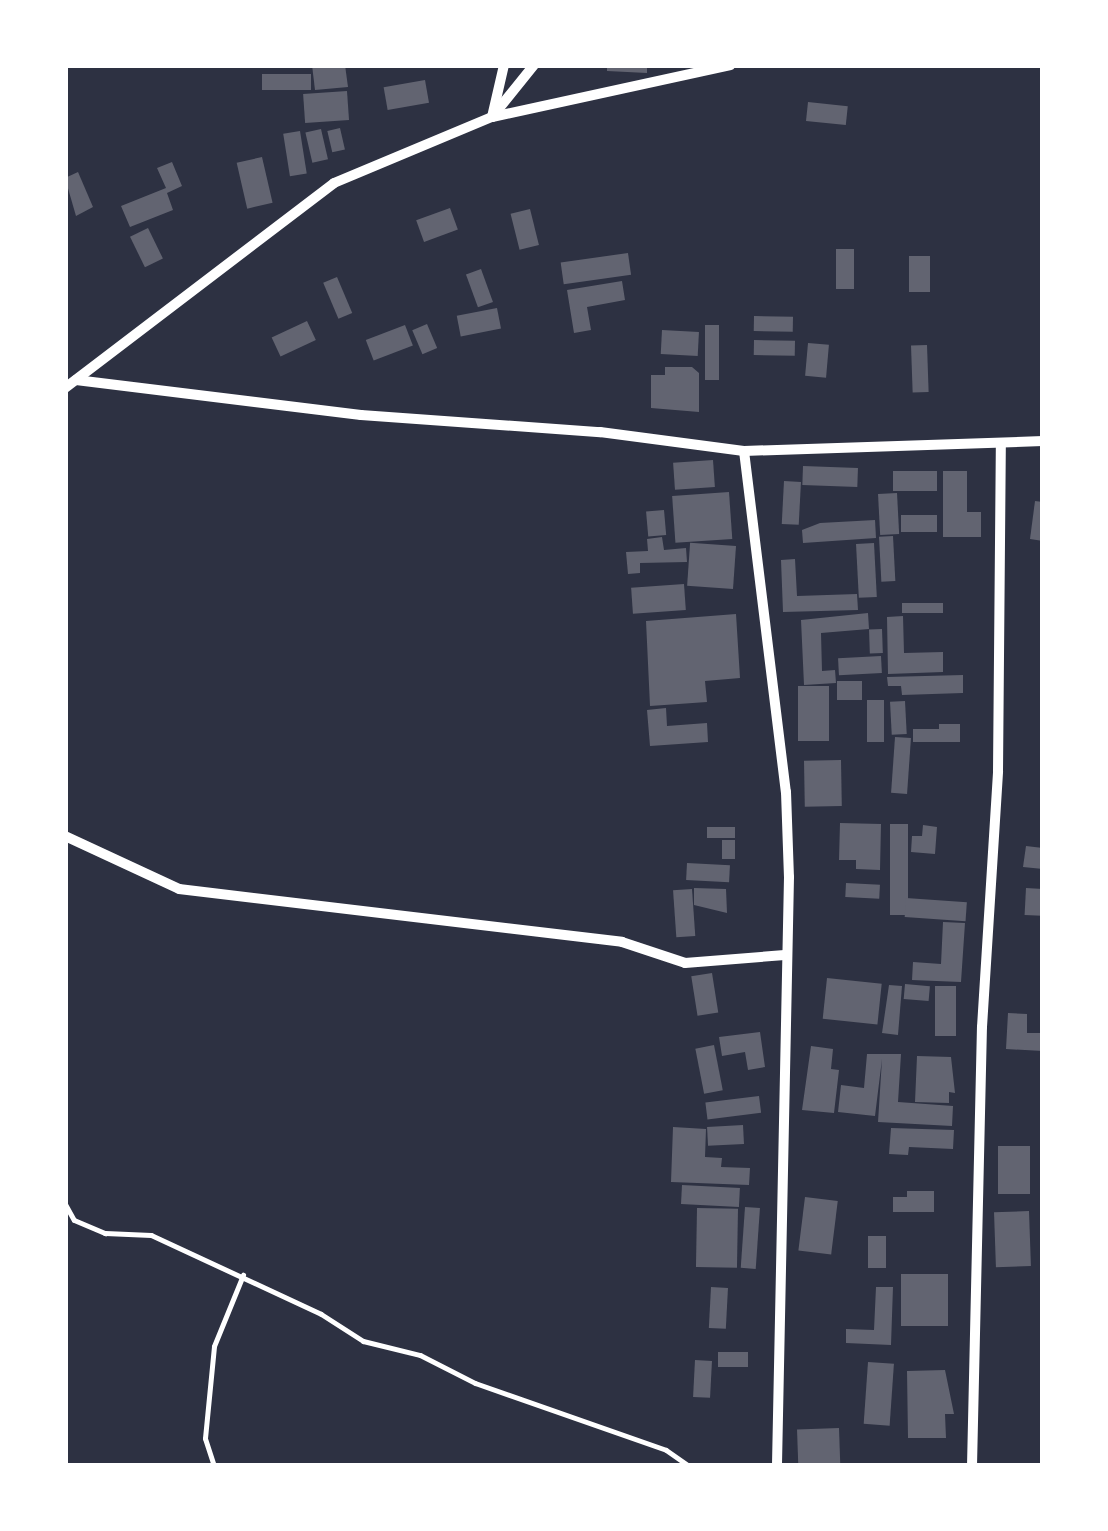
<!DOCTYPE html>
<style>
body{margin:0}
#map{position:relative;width:1108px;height:1531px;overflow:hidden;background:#2d3142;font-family:Arial,sans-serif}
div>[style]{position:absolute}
.building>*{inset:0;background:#626471;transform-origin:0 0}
.path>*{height:5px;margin:-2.5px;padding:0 2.5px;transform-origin:2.5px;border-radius:2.5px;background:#fff}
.minor>*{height:10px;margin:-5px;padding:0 5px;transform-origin:5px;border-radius:5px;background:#fff}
span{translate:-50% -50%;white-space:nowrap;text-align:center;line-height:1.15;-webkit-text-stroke:8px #fff;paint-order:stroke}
.frame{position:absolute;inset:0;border:68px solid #fff;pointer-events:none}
</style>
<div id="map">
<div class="building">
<div style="clip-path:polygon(312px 65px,345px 65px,348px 87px,315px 90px)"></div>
<div style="clip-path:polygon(607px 65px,647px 65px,647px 73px,607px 71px)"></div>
<div style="left:311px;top:74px;width:16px;height:49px;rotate:90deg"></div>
<div style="left:425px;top:80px;width:23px;height:42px;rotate:80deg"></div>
<div style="left:347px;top:91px;width:29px;height:44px;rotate:86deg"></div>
<div style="left:808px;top:102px;width:40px;height:19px;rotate:6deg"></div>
<div style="left:340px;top:128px;width:22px;height:13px;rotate:77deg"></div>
<div style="left:321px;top:129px;width:31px;height:16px;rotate:77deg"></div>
<div style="left:300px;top:131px;width:43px;height:17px;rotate:81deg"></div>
<div style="left:262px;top:157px;width:47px;height:26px;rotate:77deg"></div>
<div style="clip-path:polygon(172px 162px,182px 186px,167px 193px,173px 210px,130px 227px,121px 206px,166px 188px,157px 168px)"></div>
<div style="clip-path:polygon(78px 172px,93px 207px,76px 216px,65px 178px)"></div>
<div style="left:450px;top:208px;width:23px;height:36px;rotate:70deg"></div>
<div style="left:530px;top:209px;width:37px;height:20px;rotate:76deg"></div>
<div style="left:148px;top:228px;width:34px;height:20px;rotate:64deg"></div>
<div style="left:836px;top:249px;width:18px;height:40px"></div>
<div style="left:628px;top:253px;width:22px;height:68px;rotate:82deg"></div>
<div style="left:909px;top:256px;width:21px;height:36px"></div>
<div style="left:481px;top:269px;width:35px;height:16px;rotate:70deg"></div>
<div style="left:337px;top:277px;width:39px;height:15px;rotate:67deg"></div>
<div style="clip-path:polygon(622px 281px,625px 300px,587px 307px,591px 330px,574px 333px,567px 290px)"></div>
<div style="left:497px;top:308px;width:21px;height:41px;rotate:79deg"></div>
<div style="left:754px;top:316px;width:39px;height:15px;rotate:1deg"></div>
<div style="left:307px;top:321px;width:21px;height:39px;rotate:65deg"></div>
<div style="left:427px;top:324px;width:26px;height:16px;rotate:67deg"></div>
<div style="left:405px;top:325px;width:22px;height:42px;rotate:69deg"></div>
<div style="left:705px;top:325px;width:14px;height:55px"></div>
<div style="left:662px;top:330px;width:37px;height:24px;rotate:3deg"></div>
<div style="left:754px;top:340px;width:41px;height:15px;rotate:1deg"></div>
<div style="left:808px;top:343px;width:21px;height:33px;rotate:5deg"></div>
<div style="left:927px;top:345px;width:47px;height:16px;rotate:88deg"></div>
<div style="clip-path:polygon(665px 367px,692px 367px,699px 373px,699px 412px,651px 408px,651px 375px,665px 375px)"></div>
<div style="left:713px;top:460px;width:27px;height:40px;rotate:86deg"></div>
<div style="left:803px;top:466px;width:55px;height:19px;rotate:2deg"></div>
<div style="left:893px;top:471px;width:44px;height:20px"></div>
<div style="clip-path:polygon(943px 471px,967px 471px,967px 512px,981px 512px,981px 537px,943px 537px)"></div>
<div style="left:784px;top:481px;width:17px;height:43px;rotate:3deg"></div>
<div style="left:729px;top:492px;width:47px;height:57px;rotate:86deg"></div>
<div style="left:897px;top:493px;width:41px;height:19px;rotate:87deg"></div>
<div style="clip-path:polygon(1035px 501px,1043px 502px,1043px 541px,1030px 539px)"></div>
<div style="left:664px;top:510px;width:25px;height:18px;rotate:85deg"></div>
<div style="left:937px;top:515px;width:17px;height:36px;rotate:90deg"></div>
<div style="clip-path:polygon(875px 520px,876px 538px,803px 543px,802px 530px,820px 523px)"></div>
<div style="left:893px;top:536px;width:45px;height:14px;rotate:87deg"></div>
<div style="clip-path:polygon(662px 537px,664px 550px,686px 548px,687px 562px,640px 563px,640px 573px,628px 574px,626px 552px,648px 551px,647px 539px)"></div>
<div style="left:874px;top:543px;width:54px;height:18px;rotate:87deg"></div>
<div style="left:736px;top:546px;width:43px;height:46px;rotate:94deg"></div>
<div style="clip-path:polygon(795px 559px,797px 596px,857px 594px,858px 610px,783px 612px,781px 560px)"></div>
<div style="left:684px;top:584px;width:26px;height:53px;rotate:86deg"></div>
<div style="left:943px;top:603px;width:10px;height:41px;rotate:90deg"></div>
<div style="clip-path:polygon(868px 613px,869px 629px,821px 633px,822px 671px,835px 670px,836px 683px,804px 685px,801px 620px)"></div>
<div style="clip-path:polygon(736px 614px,740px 678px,705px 681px,707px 702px,650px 706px,646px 621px)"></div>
<div style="clip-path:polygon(903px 616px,904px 653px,943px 652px,943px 672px,888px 674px,887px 617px)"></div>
<div style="left:882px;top:629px;width:24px;height:13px;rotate:88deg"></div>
<div style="left:881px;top:656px;width:17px;height:43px;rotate:87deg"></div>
<div style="clip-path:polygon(963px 675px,963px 693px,902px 695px,901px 686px,888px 686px,887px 677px)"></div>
<div style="left:837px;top:681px;width:25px;height:19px"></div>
<div style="left:798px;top:686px;width:31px;height:55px"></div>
<div style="left:867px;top:700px;width:17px;height:42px"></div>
<div style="left:905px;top:701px;width:33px;height:15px;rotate:87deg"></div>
<div style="clip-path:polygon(666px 708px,667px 726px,707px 723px,708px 742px,650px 746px,647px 710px)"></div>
<div style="clip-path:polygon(939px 724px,960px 724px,960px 742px,913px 742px,913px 729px,939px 729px)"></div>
<div style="left:895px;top:737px;width:16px;height:56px;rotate:4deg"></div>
<div style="left:841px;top:760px;width:46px;height:37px;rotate:89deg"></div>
<div style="clip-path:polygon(840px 823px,881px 824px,880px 870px,856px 869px,856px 860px,839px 860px)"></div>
<div style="left:890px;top:824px;width:18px;height:91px"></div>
<div style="clip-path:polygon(923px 825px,937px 827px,935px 854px,911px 852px,912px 836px,922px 836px)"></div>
<div style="left:707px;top:827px;width:28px;height:11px"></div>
<div style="left:722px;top:840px;width:13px;height:19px"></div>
<div style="clip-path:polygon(1026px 846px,1043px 848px,1043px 869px,1023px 867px)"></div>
<div style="left:687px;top:863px;width:43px;height:17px;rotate:3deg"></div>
<div style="left:846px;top:883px;width:34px;height:14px;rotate:3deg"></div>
<div style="clip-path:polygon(694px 888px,726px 889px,727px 913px,694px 905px)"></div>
<div style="left:1026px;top:888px;width:17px;height:27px;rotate:3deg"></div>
<div style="left:692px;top:889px;width:47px;height:19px;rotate:86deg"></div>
<div style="left:906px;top:898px;width:61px;height:19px;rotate:4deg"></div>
<div style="clip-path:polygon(943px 922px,965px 923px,961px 982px,912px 980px,913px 962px,941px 964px)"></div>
<div style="left:712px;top:973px;width:40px;height:21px;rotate:81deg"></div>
<div style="left:827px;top:978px;width:55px;height:41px;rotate:6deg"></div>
<div style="left:905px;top:984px;width:25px;height:15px;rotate:5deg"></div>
<div style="clip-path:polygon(889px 985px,902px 986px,898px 1035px,882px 1033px)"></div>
<div style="left:935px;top:986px;width:21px;height:50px"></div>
<div style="clip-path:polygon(1008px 1013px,1027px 1014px,1027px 1033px,1043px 1033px,1043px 1051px,1006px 1049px)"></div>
<div style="clip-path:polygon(760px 1032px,765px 1067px,748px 1070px,745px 1052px,722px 1056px,719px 1037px)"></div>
<div style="left:714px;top:1045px;width:46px;height:19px;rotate:79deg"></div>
<div style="clip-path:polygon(811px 1046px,833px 1049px,831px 1069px,839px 1070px,834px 1113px,802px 1110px)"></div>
<div style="clip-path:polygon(867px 1054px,901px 1054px,898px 1102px,953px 1106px,952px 1126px,878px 1122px,882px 1059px,875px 1116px,838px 1112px,841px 1085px,864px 1088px)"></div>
<div style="clip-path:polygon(917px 1056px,951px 1057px,955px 1093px,949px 1092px,949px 1103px,915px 1102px)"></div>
<div style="left:759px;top:1096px;width:17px;height:54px;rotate:83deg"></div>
<div style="left:743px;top:1125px;width:19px;height:36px;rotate:87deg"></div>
<div style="clip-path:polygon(673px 1127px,706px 1129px,705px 1157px,722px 1158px,721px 1167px,750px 1168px,749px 1185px,671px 1182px)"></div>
<div style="clip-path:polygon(891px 1128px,954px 1130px,953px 1149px,909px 1147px,908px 1155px,889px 1154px)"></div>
<div style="left:998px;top:1146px;width:32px;height:48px"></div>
<div style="left:682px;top:1185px;width:58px;height:19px;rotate:3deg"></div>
<div style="clip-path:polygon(907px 1191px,934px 1191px,934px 1212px,893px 1212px,893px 1197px,907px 1197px)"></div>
<div style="left:805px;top:1197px;width:33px;height:54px;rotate:7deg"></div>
<div style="left:745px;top:1207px;width:15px;height:61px;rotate:4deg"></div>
<div style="left:697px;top:1208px;width:41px;height:59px;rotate:1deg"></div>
<div style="left:1029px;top:1211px;width:55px;height:35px;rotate:88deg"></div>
<div style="left:868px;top:1236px;width:18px;height:32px"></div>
<div style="left:901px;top:1274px;width:47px;height:52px"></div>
<div style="left:711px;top:1287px;width:17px;height:41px;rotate:3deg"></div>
<div style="clip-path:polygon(876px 1287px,893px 1287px,891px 1345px,846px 1343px,846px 1329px,874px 1330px)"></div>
<div style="left:718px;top:1352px;width:30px;height:15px"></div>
<div style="left:695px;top:1360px;width:17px;height:37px;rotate:3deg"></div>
<div style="left:868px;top:1362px;width:26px;height:62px;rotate:4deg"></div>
<div style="clip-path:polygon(945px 1370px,954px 1414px,945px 1414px,946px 1438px,908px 1438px,907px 1371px)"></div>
<div style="left:839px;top:1428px;width:38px;height:42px;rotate:88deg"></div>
</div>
<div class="path">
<div style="left:65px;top:1204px;width:18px;rotate:61deg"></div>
<div style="left:74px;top:1220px;width:34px;rotate:23deg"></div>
<div style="left:105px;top:1233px;width:46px;rotate:2.5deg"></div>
<div style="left:151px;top:1235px;width:187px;rotate:24.9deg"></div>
<div style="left:321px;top:1314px;width:50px;rotate:32.7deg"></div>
<div style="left:363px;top:1341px;width:59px;rotate:13.8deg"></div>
<div style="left:420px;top:1355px;width:62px;rotate:27deg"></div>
<div style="left:475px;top:1383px;width:202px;rotate:19.3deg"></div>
<div style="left:666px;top:1450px;width:28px;rotate:35deg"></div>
<div style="left:214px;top:1466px;width:29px;rotate:-108deg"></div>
<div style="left:205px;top:1438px;width:92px;rotate:-84.4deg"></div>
<div style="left:214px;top:1346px;width:77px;rotate:-67.8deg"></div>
</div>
<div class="minor">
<div style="left:504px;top:65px;width:53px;rotate:103deg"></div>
<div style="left:492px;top:117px;width:244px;rotate:-12.3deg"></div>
<div style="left:76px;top:380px;width:287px;rotate:7deg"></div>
<div style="left:361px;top:415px;width:240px;rotate:4.1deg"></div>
<div style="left:600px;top:432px;width:145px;rotate:7.5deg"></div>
<div style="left:744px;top:451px;width:344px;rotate:83deg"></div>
<div style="left:786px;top:792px;width:85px;rotate:88deg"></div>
<div style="left:789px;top:877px;width:589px;rotate:91.17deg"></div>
<div style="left:65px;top:388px;width:338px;rotate:-37.3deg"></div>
<div style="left:334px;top:183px;width:171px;rotate:-22.7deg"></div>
<div style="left:492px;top:117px;width:67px;rotate:-51.1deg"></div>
<div style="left:744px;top:451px;width:299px;rotate:-1.9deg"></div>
<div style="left:65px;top:836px;width:126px;rotate:24.9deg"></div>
<div style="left:179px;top:889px;width:446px;rotate:6.8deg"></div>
<div style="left:622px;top:942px;width:66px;rotate:18.4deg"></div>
<div style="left:685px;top:963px;width:100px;rotate:-4.6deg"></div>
<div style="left:972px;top:1466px;width:439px;rotate:-88.7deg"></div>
<div style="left:982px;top:1027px;width:256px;rotate:-86.4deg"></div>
<div style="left:998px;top:771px;width:327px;rotate:-89.5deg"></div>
</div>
<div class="frame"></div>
</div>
